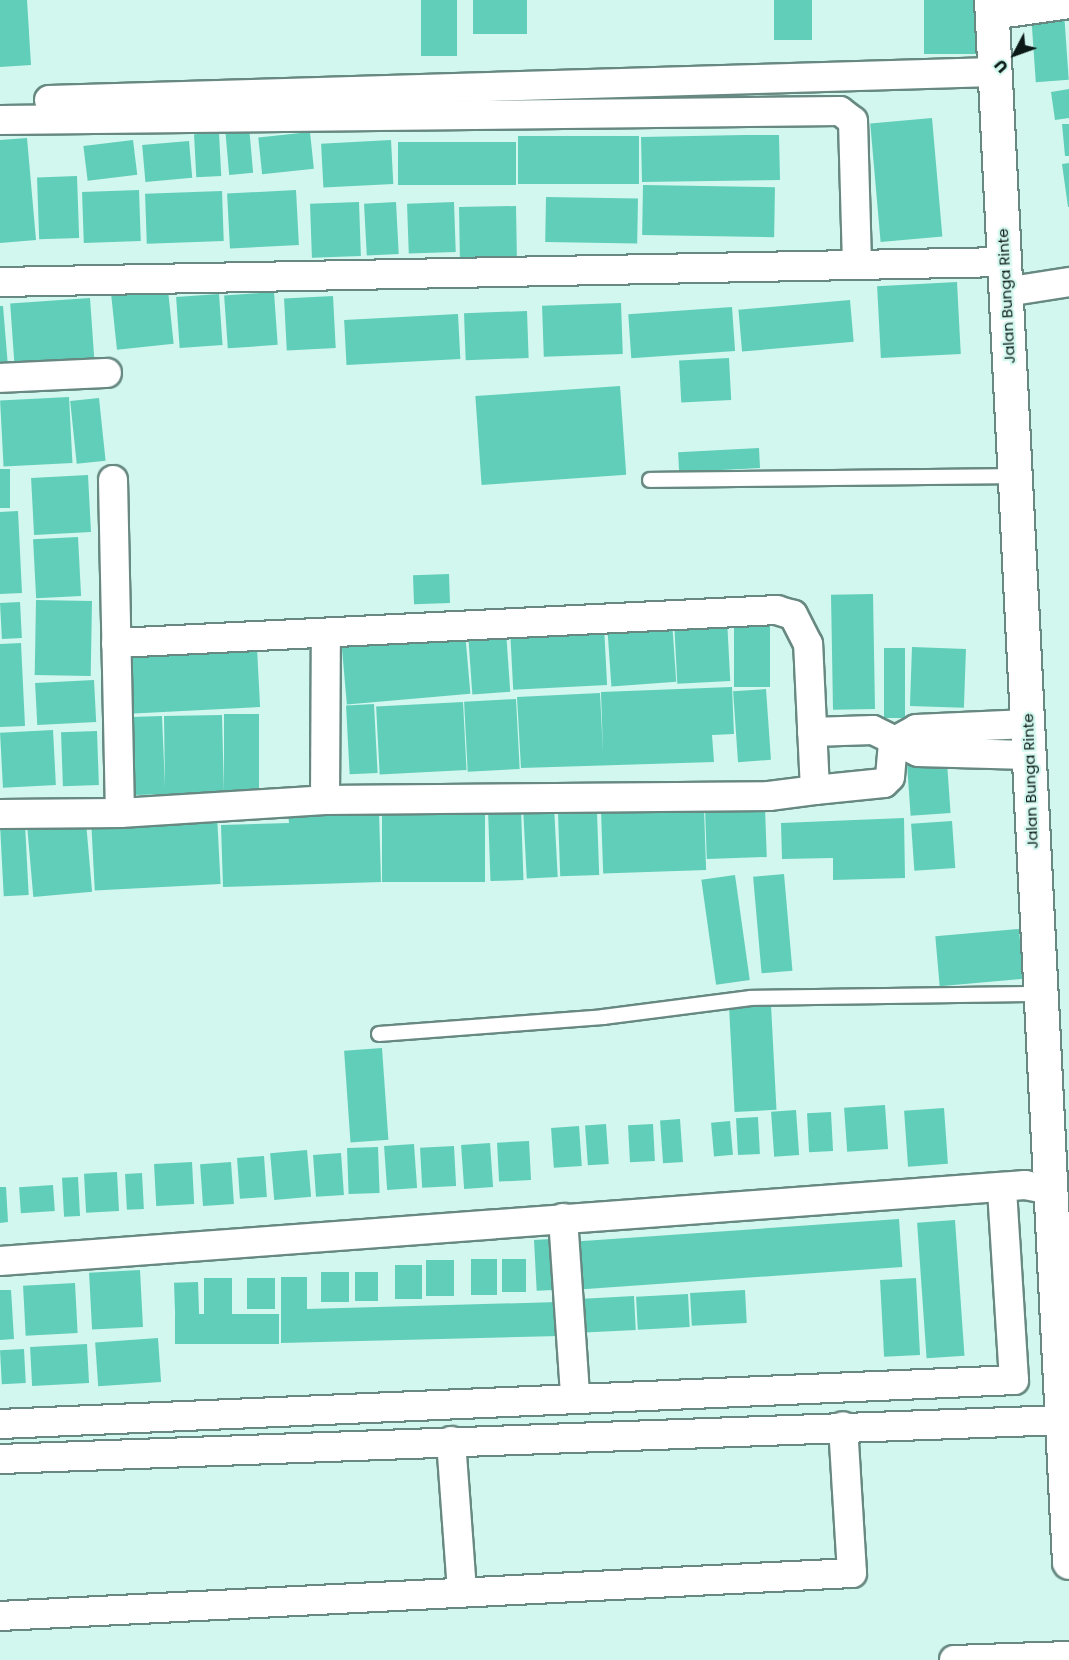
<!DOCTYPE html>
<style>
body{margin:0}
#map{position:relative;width:1069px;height:1660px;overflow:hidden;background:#d2f7ee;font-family:Poppins,sans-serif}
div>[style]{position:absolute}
.building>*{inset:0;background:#61ceb9;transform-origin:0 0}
.roads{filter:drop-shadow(2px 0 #678981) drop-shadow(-2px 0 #678981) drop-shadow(0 2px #678981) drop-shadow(0 -2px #678981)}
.service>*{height:14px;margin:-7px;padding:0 7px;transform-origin:7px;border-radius:7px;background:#fff}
.minor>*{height:28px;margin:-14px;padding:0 14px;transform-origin:14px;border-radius:14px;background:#fff}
.tertiary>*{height:33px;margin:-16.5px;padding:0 16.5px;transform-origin:16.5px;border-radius:16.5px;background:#fff}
span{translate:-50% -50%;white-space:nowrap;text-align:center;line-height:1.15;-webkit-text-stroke:4.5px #d2f7ee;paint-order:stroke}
.street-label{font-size:15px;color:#0c1a17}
.north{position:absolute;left:985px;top:24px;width:60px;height:60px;-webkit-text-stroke:4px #d2f7ee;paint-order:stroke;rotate:229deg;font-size:16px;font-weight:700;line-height:24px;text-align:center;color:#0c1a17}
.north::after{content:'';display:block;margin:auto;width:21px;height:27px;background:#0c1a17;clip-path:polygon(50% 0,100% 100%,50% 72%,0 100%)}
</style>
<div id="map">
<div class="building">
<div style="clip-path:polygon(0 0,27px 0,31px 65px,0 67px)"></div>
<div style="left:421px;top:0;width:36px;height:56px"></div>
<div style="left:473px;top:0;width:54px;height:34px"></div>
<div style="left:774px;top:0;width:38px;height:40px"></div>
<div style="left:924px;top:0;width:56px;height:54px"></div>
<div style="left:1064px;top:12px;width:68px;height:33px;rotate:86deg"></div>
<div style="clip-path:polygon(1069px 89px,1069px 118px,1055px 120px,1051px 92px)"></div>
<div style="left:932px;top:118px;width:119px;height:62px;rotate:85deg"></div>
<div style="clip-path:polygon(1062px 124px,1069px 124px,1069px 156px,1065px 156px)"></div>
<div style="left:249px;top:126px;width:47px;height:24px;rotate:85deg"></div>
<div style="left:310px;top:132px;width:37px;height:52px;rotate:84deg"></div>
<div style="left:219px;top:133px;width:43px;height:25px;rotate:87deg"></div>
<div style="clip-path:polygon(744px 135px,779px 135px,780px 180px,642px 182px,641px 137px)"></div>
<div style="left:518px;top:136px;width:121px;height:48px"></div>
<div style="clip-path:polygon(27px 138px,36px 240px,0 243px,0 140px)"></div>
<div style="left:133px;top:140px;width:35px;height:50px;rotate:83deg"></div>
<div style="left:391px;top:140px;width:44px;height:70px;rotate:87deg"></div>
<div style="left:189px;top:141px;width:37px;height:47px;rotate:85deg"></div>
<div style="left:398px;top:142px;width:118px;height:43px"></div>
<div style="clip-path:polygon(1069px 163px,1069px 207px,1068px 207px,1062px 164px)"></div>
<div style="left:77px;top:176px;width:62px;height:40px;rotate:88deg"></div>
<div style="left:643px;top:185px;width:132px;height:50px;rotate:1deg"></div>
<div style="left:139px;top:190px;width:51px;height:57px;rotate:88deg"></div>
<div style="left:296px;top:190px;width:55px;height:69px;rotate:87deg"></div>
<div style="left:222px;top:191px;width:50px;height:77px;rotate:88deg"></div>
<div style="left:546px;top:197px;width:92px;height:45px;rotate:1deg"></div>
<div style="left:359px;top:202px;width:54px;height:49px;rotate:88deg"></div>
<div style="left:396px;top:202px;width:52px;height:32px;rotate:87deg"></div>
<div style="left:454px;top:202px;width:50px;height:47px;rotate:88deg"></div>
<div style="left:516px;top:206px;width:51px;height:57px;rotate:89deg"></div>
<div style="left:957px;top:282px;width:72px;height:80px;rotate:87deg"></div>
<div style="left:168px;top:290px;width:54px;height:57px;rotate:84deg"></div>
<div style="left:274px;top:292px;width:53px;height:50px;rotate:86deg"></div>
<div style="left:219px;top:294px;width:51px;height:43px;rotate:86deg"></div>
<div style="left:333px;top:296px;width:52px;height:49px;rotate:87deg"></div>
<div style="left:90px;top:298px;width:65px;height:80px;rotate:86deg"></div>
<div style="left:850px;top:300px;width:42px;height:112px;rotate:85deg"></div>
<div style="left:621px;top:303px;width:51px;height:79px;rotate:88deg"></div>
<div style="clip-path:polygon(0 306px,3px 306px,8px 367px,0 367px)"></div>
<div style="left:732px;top:307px;width:44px;height:104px;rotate:86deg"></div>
<div style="left:527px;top:311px;width:47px;height:63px;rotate:88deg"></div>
<div style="left:458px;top:314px;width:45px;height:114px;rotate:87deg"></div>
<div style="left:729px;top:358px;width:42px;height:50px;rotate:87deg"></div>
<div style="left:620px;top:386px;width:89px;height:145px;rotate:86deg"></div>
<div style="left:69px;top:397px;width:66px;height:69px;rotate:87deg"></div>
<div style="left:99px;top:398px;width:63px;height:29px;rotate:84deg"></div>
<div style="left:759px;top:448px;width:20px;height:81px;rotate:87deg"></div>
<div style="left:0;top:469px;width:10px;height:39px"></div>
<div style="left:88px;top:475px;width:57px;height:57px;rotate:87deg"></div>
<div style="clip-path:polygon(18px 511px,22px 593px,0 594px,0 512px)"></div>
<div style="left:78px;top:537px;width:59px;height:45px;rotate:87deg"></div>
<div style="left:449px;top:574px;width:29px;height:36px;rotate:88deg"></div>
<div style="left:873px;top:594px;width:115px;height:42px;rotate:89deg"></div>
<div style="left:36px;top:600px;width:56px;height:75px;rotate:1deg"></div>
<div style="left:20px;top:602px;width:36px;height:20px;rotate:87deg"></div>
<div style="left:734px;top:618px;width:36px;height:69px"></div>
<div style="left:727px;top:619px;width:62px;height:53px;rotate:87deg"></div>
<div style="left:672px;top:621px;width:61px;height:65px;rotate:86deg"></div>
<div style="left:604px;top:626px;width:59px;height:94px;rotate:87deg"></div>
<div style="left:506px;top:631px;width:61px;height:38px;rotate:86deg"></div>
<div style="left:465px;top:632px;width:62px;height:124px;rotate:85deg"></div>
<div style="clip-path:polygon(21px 643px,25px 726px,0 727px,0 644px)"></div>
<div style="left:912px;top:647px;width:54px;height:59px;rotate:2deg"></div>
<div style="left:257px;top:648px;width:59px;height:131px;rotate:87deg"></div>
<div style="left:884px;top:648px;width:21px;height:70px"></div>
<div style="left:94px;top:680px;width:42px;height:59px;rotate:87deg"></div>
<div style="clip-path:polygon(732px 687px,734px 734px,712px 735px,714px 762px,521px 768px,517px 697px,600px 693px,603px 753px,601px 692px)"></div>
<div style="left:766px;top:689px;width:71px;height:33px;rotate:86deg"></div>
<div style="left:516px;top:699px;width:70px;height:52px;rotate:87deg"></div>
<div style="left:463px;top:702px;width:68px;height:87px;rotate:87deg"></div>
<div style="left:374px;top:704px;width:69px;height:28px;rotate:87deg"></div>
<div style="left:224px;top:714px;width:35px;height:78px"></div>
<div style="clip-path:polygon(222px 715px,224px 793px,134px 795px,131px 717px,162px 716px,165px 788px,164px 716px)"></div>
<div style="left:53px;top:730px;width:55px;height:53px;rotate:87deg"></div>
<div style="left:97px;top:731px;width:54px;height:36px;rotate:88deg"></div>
<div style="left:947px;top:762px;width:51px;height:40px;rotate:86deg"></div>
<div style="left:554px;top:806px;width:71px;height:31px;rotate:87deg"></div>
<div style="left:765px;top:807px;width:50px;height:60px;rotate:88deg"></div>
<div style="left:521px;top:809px;width:71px;height:33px;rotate:88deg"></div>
<div style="left:704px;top:809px;width:61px;height:103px;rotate:88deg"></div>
<div style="clip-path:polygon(379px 810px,381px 882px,223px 887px,221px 825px,289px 823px,288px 812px)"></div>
<div style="left:382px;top:811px;width:103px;height:71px"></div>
<div style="left:597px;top:812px;width:63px;height:39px;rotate:88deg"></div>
<div style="left:217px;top:815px;width:69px;height:126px;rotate:87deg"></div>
<div style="clip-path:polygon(904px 818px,905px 878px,833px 880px,833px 858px,782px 859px,781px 823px)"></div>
<div style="left:952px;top:821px;width:47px;height:41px;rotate:86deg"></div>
<div style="left:86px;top:822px;width:70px;height:59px;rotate:85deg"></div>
<div style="left:25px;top:824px;width:71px;height:25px;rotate:87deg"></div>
<div style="left:784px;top:874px;width:97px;height:31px;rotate:85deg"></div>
<div style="left:735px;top:875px;width:106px;height:34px;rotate:82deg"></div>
<div style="left:1019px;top:929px;width:50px;height:84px;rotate:85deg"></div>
<div style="left:771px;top:1005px;width:105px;height:42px;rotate:87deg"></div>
<div style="left:382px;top:1048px;width:92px;height:38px;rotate:86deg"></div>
<div style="left:885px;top:1105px;width:44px;height:41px;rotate:86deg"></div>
<div style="left:944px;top:1108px;width:56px;height:40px;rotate:86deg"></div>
<div style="left:796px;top:1110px;width:45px;height:25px;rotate:86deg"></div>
<div style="left:831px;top:1112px;width:39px;height:24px;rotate:87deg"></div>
<div style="left:758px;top:1117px;width:37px;height:22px;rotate:87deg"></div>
<div style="left:680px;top:1119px;width:43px;height:20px;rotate:86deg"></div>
<div style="left:730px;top:1121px;width:34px;height:19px;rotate:85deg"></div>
<div style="left:606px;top:1124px;width:40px;height:21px;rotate:86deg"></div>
<div style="left:653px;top:1124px;width:37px;height:25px;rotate:87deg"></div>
<div style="left:579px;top:1126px;width:40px;height:28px;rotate:86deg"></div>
<div style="left:529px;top:1141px;width:39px;height:32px;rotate:87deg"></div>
<div style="left:490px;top:1143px;width:44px;height:29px;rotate:86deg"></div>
<div style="left:414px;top:1144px;width:44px;height:30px;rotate:86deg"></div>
<div style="left:454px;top:1146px;width:40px;height:34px;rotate:87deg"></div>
<div style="left:378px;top:1147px;width:46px;height:31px;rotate:88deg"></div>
<div style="left:307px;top:1150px;width:47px;height:37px;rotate:85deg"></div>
<div style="left:341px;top:1153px;width:42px;height:28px;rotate:86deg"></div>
<div style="left:264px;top:1156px;width:41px;height:27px;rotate:86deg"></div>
<div style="left:192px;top:1162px;width:42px;height:38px;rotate:87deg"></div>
<div style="left:231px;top:1162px;width:42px;height:31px;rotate:86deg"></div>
<div style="left:117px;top:1172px;width:39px;height:33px;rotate:87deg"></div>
<div style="left:142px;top:1173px;width:36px;height:17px;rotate:87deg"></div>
<div style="left:78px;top:1177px;width:39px;height:16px;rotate:87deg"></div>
<div style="left:53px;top:1185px;width:26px;height:34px;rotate:86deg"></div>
<div style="clip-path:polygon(0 1187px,6px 1187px,8px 1222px,0 1223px)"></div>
<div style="left:899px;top:1219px;width:48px;height:324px;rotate:86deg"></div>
<div style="left:955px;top:1220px;width:136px;height:38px;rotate:86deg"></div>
<div style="left:551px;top:1239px;width:51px;height:17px;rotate:87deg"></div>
<div style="left:471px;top:1259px;width:26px;height:36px"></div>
<div style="left:502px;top:1259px;width:24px;height:33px"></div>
<div style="left:426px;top:1260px;width:28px;height:36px"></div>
<div style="left:395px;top:1265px;width:27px;height:34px"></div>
<div style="left:140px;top:1270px;width:57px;height:51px;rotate:87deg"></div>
<div style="left:321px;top:1272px;width:28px;height:30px"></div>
<div style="left:355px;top:1272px;width:23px;height:29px"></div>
<div style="clip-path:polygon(281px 1277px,307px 1277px,307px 1309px,558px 1302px,559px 1336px,281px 1343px)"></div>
<div style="left:204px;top:1278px;width:28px;height:36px"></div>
<div style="left:275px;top:1278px;width:31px;height:28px;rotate:90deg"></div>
<div style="left:916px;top:1278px;width:77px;height:36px;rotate:87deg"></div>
<div style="left:198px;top:1282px;width:34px;height:24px;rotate:88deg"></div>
<div style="left:75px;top:1283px;width:50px;height:52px;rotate:87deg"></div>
<div style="clip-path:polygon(0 1290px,11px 1290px,14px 1339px,0 1340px)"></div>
<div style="left:745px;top:1290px;width:33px;height:55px;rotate:87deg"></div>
<div style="left:688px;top:1294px;width:33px;height:52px;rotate:87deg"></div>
<div style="left:634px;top:1296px;width:34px;height:51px;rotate:87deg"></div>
<div style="left:279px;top:1314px;width:30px;height:104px;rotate:90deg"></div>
<div style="left:158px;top:1338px;width:44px;height:63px;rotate:86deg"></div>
<div style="left:87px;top:1344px;width:39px;height:57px;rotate:87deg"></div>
<div style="left:24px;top:1349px;width:34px;height:24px;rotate:87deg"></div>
</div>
<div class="roads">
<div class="service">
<div style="left:650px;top:480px;width:365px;rotate:-0.6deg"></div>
<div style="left:379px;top:1034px;width:225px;rotate:-4.3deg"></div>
<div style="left:603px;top:1017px;width:149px;rotate:-7.3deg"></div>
<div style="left:751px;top:998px;width:289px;rotate:-0.8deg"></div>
</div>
<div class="minor">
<div style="left:992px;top:15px;width:78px;rotate:-8.1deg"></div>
<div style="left:49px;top:100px;width:945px;rotate:-1.7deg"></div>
<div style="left:0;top:120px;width:840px;rotate:-0.61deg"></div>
<div style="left:840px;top:111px;width:16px;rotate:38deg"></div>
<div style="left:853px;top:121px;width:143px;rotate:88.4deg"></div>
<div style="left:0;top:282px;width:1004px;rotate:-1.14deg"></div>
<div style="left:1006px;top:292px;width:64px;rotate:-9deg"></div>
<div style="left:0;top:378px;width:107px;rotate:-2.7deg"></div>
<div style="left:113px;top:480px;width:333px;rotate:88.8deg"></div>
<div style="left:812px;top:732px;width:61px;rotate:-1.9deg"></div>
<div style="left:873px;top:730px;width:50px;rotate:26.1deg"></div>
<div style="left:918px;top:752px;width:110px;rotate:1.6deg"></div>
<div style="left:893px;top:742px;width:26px;rotate:-29deg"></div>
<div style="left:916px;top:729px;width:112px;rotate:-2.6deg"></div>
<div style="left:815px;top:790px;width:69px;rotate:-5.8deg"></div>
<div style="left:884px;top:783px;width:8px;rotate:-45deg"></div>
<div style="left:890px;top:777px;width:35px;rotate:-85deg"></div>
<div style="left:325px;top:800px;width:166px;rotate:-89.7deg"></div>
<div style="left:0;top:814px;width:120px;rotate:-0.5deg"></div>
<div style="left:120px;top:813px;width:205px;rotate:-3.6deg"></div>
<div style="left:325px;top:800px;width:444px;rotate:-0.5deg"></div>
<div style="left:769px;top:796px;width:46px;rotate:-7.4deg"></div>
<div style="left:815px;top:790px;width:146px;rotate:-92.7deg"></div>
<div style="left:808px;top:644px;width:33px;rotate:-117deg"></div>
<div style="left:793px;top:615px;width:17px;rotate:-163deg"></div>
<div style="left:777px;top:610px;width:662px;rotate:177.14deg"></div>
<div style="left:563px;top:1218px;width:177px;rotate:86.1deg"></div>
<div style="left:0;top:1261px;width:1028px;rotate:-4.24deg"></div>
<div style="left:1025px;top:1185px;width:25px;rotate:11deg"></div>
<div style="left:0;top:1424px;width:1015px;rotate:-2.48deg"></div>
<div style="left:1014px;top:1380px;width:192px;rotate:-93.6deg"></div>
<div style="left:451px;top:1441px;width:151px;rotate:85.8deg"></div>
<div style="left:0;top:1459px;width:1063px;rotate:-2.1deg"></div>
<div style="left:0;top:1616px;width:853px;rotate:-2.89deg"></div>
<div style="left:852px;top:1573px;width:147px;rotate:-93.5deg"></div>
<div style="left:954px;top:1660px;width:115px;rotate:-2deg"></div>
</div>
<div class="tertiary">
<div style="left:991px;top:0;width:1564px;rotate:87.14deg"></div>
</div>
</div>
<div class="street-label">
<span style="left:1006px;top:296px;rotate:-93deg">Jalan Bunga Rinte</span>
<span style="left:1030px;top:781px;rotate:-92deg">Jalan Bunga Rinte</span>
</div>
<div class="north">U</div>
</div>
